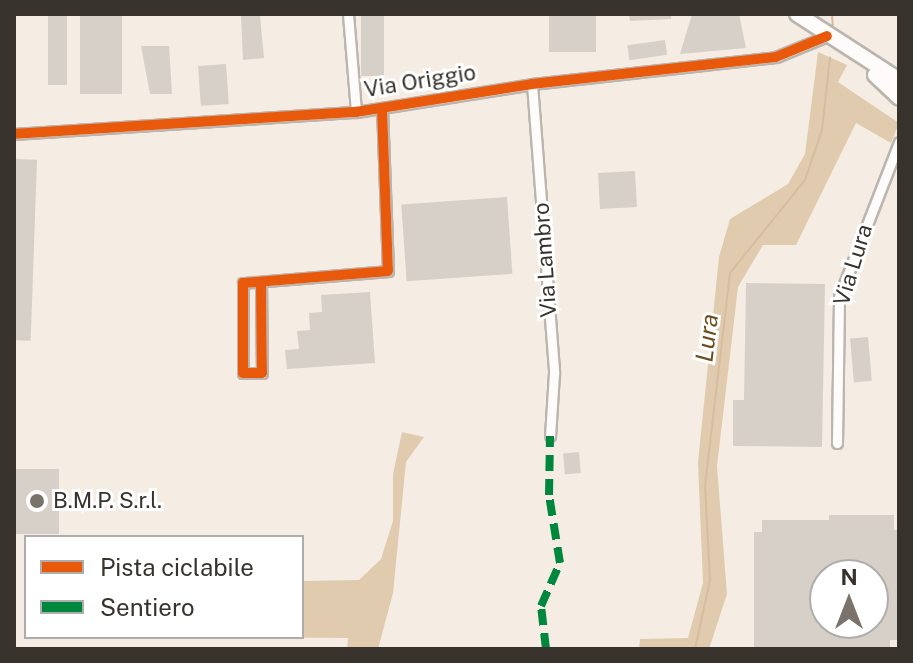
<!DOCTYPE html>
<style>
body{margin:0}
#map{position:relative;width:913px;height:663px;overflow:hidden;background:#f5ede4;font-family:"Public Sans",sans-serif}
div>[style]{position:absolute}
.forest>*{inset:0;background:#e0cbaf}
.stream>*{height:2px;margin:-1px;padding:0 1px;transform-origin:1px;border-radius:1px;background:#d6bd9d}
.building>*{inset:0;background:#d6d0c9;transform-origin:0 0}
.roads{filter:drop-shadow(2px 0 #bbb5af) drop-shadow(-2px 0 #bbb5af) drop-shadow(0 2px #bbb5af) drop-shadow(0 -2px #bbb5af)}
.minor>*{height:9px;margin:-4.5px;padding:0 4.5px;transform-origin:4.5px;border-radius:4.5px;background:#fefcfb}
.primary>*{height:14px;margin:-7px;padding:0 7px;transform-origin:7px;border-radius:7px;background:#fefcfb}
.quiet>*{height:8px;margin-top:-4px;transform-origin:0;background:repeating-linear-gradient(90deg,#00873e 0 16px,transparent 0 24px)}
.cycleway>*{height:10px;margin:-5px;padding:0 5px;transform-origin:5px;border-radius:5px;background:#e8590c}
.dots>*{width:22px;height:22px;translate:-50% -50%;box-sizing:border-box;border:4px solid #fff;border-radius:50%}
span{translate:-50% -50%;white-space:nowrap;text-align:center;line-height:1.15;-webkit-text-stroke:6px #fff;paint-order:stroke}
.street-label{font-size:22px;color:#37322c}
.poi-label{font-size:22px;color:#37322c}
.left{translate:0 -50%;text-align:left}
.water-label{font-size:24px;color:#6d4d1a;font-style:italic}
.frame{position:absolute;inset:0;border:16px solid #37322c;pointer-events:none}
.legend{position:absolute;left:24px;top:535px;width:280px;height:104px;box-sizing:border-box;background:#fff;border:2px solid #afadab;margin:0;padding:10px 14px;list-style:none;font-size:24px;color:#37322c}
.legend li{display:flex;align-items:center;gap:16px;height:40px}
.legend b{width:40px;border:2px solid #afadab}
.north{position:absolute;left:809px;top:559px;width:80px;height:80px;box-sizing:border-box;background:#fff;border:2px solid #afadab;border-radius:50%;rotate:0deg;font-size:22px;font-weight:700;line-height:32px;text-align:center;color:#37322c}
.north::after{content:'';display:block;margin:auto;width:28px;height:36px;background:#7a736c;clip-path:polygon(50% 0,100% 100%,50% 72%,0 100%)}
</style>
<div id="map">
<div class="forest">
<div style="clip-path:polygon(818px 52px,847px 65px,838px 82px,899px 123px,891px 143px,856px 123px,796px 245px,763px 245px,738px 287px,717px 466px,727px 594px,709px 649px,639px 649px,640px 639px,688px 638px,703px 583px,698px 462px,719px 257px,730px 219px,788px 184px,805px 154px)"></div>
<div style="clip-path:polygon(402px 432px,424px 437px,406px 462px,393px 593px,378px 649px,347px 649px,348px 638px,220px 637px,302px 637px,302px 581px,359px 580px,381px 559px,393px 521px,393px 474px)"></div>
</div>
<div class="stream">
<div style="left:832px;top:14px;width:14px;rotate:86deg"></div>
<div style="left:695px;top:649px;width:71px;rotate:-77.7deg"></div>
<div style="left:710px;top:580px;width:94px;rotate:-93deg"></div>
<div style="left:705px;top:486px;width:214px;rotate:-83.3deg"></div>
<div style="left:730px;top:273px;width:119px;rotate:-51.1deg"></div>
<div style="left:805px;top:180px;width:53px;rotate:-71.2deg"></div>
<div style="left:822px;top:130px;width:73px;rotate:-83.7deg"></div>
</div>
<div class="building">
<div style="left:48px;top:14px;width:19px;height:71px"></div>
<div style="left:80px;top:14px;width:42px;height:80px"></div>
<div style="left:361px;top:14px;width:23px;height:62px"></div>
<div style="left:549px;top:14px;width:47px;height:38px"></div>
<div style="clip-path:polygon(629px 14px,671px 14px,671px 19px,630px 21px)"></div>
<div style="clip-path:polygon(692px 14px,739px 14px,746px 48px,680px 54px)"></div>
<div style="clip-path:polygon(241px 16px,260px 16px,264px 58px,243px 60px)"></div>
<div style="left:665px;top:40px;width:15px;height:38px;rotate:82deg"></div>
<div style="clip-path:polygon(141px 46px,169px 46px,172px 94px,150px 94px)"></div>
<div style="left:226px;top:64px;width:40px;height:28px;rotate:86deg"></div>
<div style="left:14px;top:159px;width:23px;height:181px;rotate:2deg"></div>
<div style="left:635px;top:171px;width:36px;height:37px;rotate:87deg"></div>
<div style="left:507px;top:197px;width:77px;height:106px;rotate:86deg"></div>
<div style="clip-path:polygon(746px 283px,825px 284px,822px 447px,733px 446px,733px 400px,744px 400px)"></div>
<div style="clip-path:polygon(370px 292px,375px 363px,287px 369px,285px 350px,299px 349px,297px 331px,310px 330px,309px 313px,322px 312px,321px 295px)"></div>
<div style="left:868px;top:337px;width:44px;height:18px;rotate:85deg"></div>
<div style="left:579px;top:452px;width:21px;height:16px;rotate:85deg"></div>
<div style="left:14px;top:469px;width:45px;height:65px"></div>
<div style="clip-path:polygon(evenodd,829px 515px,894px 515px,894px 530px,899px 530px,899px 640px,890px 640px,890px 649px,754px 649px,754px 532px,762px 532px,762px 520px,829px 520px,829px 515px,825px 575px,873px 575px,873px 623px,825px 623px,825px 575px)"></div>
</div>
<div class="roads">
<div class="minor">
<div style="left:348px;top:14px;width:98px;rotate:85.3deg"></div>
<div style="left:532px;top:84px;width:290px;rotate:85.6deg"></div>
<div style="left:554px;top:373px;width:63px;rotate:93.6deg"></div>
<div style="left:14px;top:134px;width:343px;rotate:-3.7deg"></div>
<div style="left:356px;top:112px;width:178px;rotate:-9deg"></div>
<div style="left:532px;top:84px;width:245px;rotate:-6.3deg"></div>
<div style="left:776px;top:57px;width:55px;rotate:-22.4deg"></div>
<div style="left:261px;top:282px;width:91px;rotate:89.4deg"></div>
<div style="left:262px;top:373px;width:19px;rotate:180deg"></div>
<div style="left:243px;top:373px;width:90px;rotate:-90deg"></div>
<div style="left:243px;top:283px;width:145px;rotate:-4.7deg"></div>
<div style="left:388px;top:271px;width:163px;rotate:-92.1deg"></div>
<div style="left:837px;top:443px;width:146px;rotate:-89.2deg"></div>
<div style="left:839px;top:297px;width:166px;rotate:-68.8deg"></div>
</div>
<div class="primary">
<div style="left:797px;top:14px;width:121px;rotate:32.9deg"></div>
<div style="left:875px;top:75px;width:33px;rotate:43deg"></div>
</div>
</div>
<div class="quiet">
<div style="left:546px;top:649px;width:43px;rotate:-96.6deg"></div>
<div style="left:541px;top:606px;width:47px;rotate:-66.2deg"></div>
<div style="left:560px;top:563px;width:69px;rotate:-99.2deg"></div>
<div style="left:549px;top:495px;width:59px;rotate:-89deg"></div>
</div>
<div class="cycleway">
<div style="left:14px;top:134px;width:343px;rotate:-3.7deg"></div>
<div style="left:356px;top:112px;width:178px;rotate:-9deg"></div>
<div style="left:532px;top:84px;width:245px;rotate:-6.3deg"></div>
<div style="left:776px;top:57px;width:55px;rotate:-22.4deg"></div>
<div style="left:261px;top:282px;width:91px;rotate:89.4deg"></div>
<div style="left:262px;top:373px;width:19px;rotate:180deg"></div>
<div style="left:243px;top:373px;width:90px;rotate:-90deg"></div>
<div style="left:243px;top:283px;width:145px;rotate:-4.7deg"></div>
<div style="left:388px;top:271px;width:163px;rotate:-92.1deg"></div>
</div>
<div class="dots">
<div style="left:37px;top:501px;background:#7a736c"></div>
</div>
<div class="street-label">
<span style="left:420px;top:81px;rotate:-9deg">Via Origgio</span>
<span style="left:545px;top:260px;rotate:-94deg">Via Lambro</span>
<span style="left:853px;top:265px;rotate:-73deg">Via Lura</span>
</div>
<div class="poi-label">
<span class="left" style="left:53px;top:501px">B.M.P. S.r.l.</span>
</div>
<div class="water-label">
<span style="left:707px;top:338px;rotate:-83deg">Lura</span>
</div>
<div class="frame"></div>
<ul class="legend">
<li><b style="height:10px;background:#e8590c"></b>Pista ciclabile</li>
<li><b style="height:10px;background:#00873e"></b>Sentiero</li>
</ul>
<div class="north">N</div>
</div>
